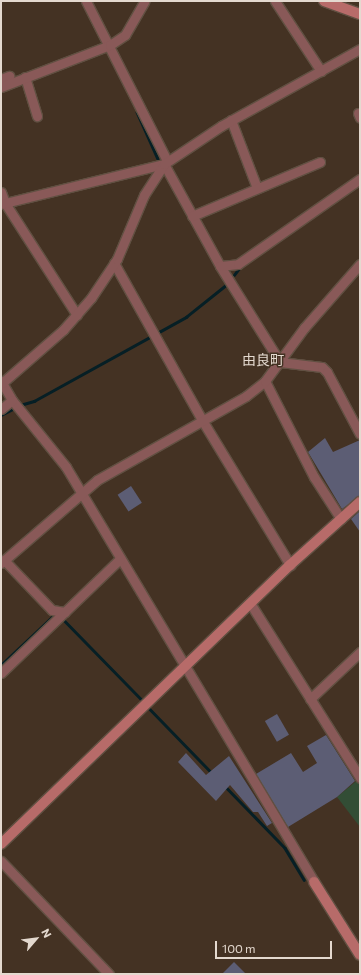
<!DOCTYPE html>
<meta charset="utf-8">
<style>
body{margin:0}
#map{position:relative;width:361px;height:975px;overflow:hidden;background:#443223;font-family:Commissioner,"Noto Sans JP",sans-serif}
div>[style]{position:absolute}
.green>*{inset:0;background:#324d35}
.stream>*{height:2.5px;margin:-1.25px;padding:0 1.25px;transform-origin:1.25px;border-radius:1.25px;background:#061f25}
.building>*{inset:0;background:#5c5d74;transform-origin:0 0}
.roads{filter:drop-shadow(1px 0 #615042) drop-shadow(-1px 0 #615042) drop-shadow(0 1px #615042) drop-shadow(0 -1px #615042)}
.street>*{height:9px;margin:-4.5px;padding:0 4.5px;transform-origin:4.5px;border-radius:4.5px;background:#895958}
.secondary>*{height:10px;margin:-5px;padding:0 5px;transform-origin:5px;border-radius:5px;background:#b76b69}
span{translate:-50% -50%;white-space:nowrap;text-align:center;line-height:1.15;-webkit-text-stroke:3px #443223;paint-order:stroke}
.quarter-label{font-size:14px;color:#e4d9cf}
.frame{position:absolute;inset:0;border:2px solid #e4d9cf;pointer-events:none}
.north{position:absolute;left:16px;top:919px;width:40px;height:40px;-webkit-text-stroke:3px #443223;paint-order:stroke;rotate:62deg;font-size:11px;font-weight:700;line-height:16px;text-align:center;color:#e4d9cf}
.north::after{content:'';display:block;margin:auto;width:14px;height:18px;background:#e4d9cf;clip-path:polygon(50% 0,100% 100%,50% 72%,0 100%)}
.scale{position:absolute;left:215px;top:941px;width:117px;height:18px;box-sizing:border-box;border:2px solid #e4d9cf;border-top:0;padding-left:5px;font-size:12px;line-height:14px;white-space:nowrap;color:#e4d9cf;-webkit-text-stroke:3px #443223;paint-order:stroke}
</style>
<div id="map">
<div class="green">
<div style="clip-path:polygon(360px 778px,360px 827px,337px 797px)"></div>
</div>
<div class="stream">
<div style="left:137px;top:112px;width:51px;rotate:65.9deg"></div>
<div style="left:234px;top:275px;width:10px;rotate:-53deg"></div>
<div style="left:20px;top:405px;width:15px;rotate:-16deg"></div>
<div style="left:34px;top:401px;width:174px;rotate:-28.9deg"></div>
<div style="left:186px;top:317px;width:51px;rotate:-38.7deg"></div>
<div style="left:1px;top:415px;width:16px;rotate:-27deg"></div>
<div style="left:24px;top:538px;width:7px;rotate:-45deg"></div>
<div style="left:62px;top:618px;width:117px;rotate:45.7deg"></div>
<div style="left:1px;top:665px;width:73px;rotate:-43.3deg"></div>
<div style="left:54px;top:615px;width:4px;rotate:27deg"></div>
<div style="left:147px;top:706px;width:93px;rotate:45.9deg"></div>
<div style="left:225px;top:786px;width:86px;rotate:45.9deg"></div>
<div style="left:285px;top:848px;width:37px;rotate:59deg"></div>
</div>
<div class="building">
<div style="clip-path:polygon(325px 438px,333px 452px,360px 440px,360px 496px,342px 509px,308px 452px)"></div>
<div style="left:131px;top:486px;width:20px;height:16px;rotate:57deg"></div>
<div style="clip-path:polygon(360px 511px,360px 532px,351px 519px)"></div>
<div style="left:277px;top:714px;width:24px;height:14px;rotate:60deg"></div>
<div style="clip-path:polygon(326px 735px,355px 781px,337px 797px,288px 827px,256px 774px,291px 753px,303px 772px,317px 763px,307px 746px)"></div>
<div style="clip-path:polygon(186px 753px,206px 775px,229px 756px,272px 823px,267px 826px,258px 812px,253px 812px,230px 785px,216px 801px,178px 762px)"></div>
<div style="clip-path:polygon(234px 962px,246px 974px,222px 974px)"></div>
</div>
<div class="roads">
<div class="street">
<div style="left:86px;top:1px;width:179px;rotate:63.1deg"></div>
<div style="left:275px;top:1px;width:84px;rotate:56.7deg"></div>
<div style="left:25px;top:77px;width:41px;rotate:72.9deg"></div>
<div style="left:1px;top:79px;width:9px;rotate:-21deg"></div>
<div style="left:1px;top:87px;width:117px;rotate:-21.1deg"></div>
<div style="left:110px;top:45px;width:18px;rotate:-34deg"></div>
<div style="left:125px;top:35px;width:39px;rotate:-60deg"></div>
<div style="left:358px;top:113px;width:5px;rotate:68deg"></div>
<div style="left:231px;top:120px;width:73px;rotate:69.1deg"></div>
<div style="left:164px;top:164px;width:116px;rotate:61.2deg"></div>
<div style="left:220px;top:266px;width:113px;rotate:58deg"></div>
<div style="left:1px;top:192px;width:12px;rotate:70deg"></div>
<div style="left:5px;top:203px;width:133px;rotate:57.3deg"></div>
<div style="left:1px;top:204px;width:168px;rotate:-13.8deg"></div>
<div style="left:192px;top:216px;width:139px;rotate:-22.9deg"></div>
<div style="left:114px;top:263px;width:180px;rotate:60.7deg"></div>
<div style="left:202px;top:420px;width:170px;rotate:58.7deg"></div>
<div style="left:220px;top:266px;width:18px;rotate:-6deg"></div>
<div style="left:238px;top:264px;width:149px;rotate:-34.9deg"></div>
<div style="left:280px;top:362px;width:42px;rotate:6.8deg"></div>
<div style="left:322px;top:367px;width:7px;rotate:45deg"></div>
<div style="left:327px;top:372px;width:70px;rotate:62deg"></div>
<div style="left:1px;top:381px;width:22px;rotate:60deg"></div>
<div style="left:12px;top:400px;width:86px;rotate:51.1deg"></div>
<div style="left:66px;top:467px;width:483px;rotate:59.1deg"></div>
<div style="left:265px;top:381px;width:108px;rotate:63deg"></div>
<div style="left:314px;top:477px;width:50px;rotate:57.3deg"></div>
<div style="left:2px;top:383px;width:81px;rotate:-41deg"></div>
<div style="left:63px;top:330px;width:43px;rotate:-48.8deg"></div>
<div style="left:91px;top:298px;width:47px;rotate:-56.3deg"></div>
<div style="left:117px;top:259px;width:69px;rotate:-67.1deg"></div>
<div style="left:144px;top:195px;width:37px;rotate:-57deg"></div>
<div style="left:164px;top:164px;width:69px;rotate:-33.7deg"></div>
<div style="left:221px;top:126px;width:159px;rotate:-29deg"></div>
<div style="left:1px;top:409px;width:14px;rotate:-39deg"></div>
<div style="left:4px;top:560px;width:69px;rotate:46.2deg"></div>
<div style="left:52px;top:610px;width:13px;rotate:9deg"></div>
<div style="left:1px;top:563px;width:127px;rotate:-40.8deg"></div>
<div style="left:97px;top:480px;width:171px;rotate:-29.4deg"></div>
<div style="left:246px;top:396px;width:24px;rotate:-38deg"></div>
<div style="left:265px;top:381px;width:66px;rotate:-53.7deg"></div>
<div style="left:304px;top:328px;width:85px;rotate:-48.8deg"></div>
<div style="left:250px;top:603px;width:207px;rotate:57.8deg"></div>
<div style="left:1px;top:673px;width:165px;rotate:-43.8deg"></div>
<div style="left:310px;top:699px;width:69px;rotate:-43.2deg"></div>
<div style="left:1px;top:861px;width:156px;rotate:46.3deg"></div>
</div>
<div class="secondary">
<div style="left:324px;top:1px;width:38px;rotate:20deg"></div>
<div style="left:1px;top:844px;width:402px;rotate:-44deg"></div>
<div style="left:290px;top:565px;width:94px;rotate:-42deg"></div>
<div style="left:314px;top:882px;width:86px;rotate:57.8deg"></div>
</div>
</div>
<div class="quarter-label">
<span style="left:263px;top:360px">由良町</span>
</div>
<div class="frame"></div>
<div class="north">N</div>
<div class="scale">100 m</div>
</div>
